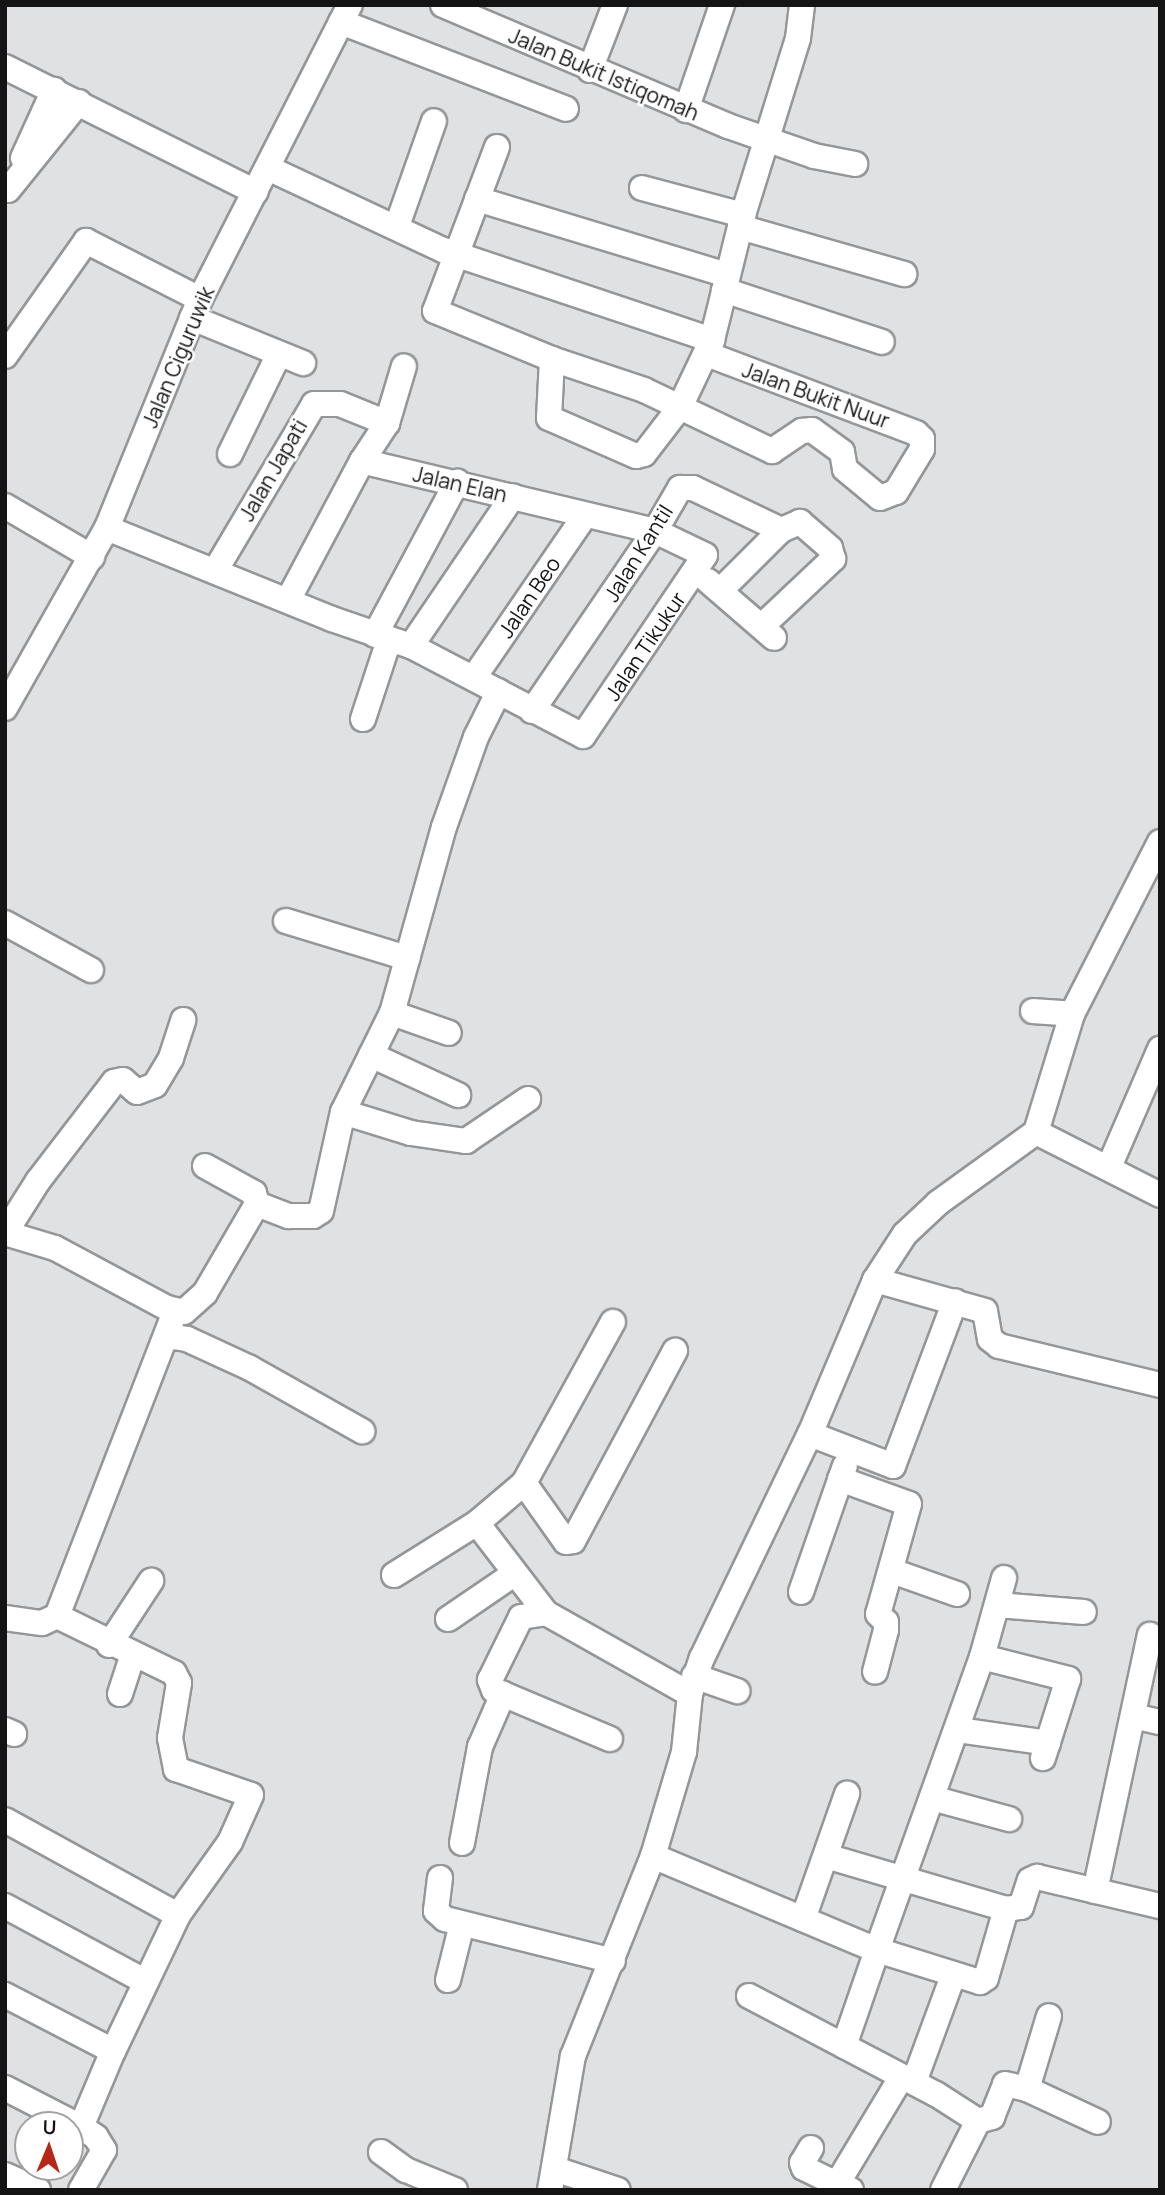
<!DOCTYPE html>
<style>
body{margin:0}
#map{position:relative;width:1165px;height:2195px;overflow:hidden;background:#e0e1e3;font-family:Manrope,sans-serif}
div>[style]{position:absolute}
.roads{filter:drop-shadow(2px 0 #949697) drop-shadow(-2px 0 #949697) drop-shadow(0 2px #949697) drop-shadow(0 -2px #949697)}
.minor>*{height:24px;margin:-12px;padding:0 12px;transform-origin:12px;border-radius:12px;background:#fff}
span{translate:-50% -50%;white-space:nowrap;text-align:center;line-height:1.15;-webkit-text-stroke:5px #fff;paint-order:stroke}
.street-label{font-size:21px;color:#141415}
.frame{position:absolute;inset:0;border:7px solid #141415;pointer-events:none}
.north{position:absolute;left:14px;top:2111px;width:70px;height:70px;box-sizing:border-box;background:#fff;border:2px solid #a1a1a1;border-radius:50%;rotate:2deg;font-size:19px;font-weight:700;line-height:28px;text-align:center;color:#141415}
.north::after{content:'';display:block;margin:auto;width:24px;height:32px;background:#b52716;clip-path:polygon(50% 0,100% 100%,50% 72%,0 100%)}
</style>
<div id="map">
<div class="roads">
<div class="minor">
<div style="left:443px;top:5px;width:310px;rotate:23deg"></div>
<div style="left:728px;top:126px;width:91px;rotate:19.2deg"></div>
<div style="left:814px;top:156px;width:42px;rotate:11deg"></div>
<div style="left:341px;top:22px;width:241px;rotate:21.1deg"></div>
<div style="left:5px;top:67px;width:280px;rotate:26.5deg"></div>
<div style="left:590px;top:70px;width:70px;rotate:-69deg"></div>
<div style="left:686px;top:110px;width:111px;rotate:-71.1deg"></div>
<div style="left:497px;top:147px;width:175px;rotate:110.7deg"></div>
<div style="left:435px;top:311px;width:126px;rotate:22.3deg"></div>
<div style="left:552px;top:359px;width:59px;rotate:92.9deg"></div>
<div style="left:549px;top:418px;width:95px;rotate:23.6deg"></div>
<div style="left:636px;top:456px;width:8px;rotate:-14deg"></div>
<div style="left:644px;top:454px;width:59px;rotate:-52.5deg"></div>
<div style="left:680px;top:407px;width:74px;rotate:-64.5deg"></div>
<div style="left:712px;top:340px;width:129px;rotate:-76.1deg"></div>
<div style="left:743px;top:215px;width:185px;rotate:-72.7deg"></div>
<div style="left:798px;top:38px;width:33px;rotate:-83deg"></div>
<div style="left:23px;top:158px;width:75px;rotate:-65.5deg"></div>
<div style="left:270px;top:169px;width:191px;rotate:25.1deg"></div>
<div style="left:443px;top:250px;width:284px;rotate:18.5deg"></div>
<div style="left:642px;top:188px;width:105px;rotate:15deg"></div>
<div style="left:8px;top:190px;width:113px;rotate:-51.1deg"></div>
<div style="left:477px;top:199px;width:261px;rotate:16.9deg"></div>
<div style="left:397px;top:226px;width:111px;rotate:-70.6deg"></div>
<div style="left:740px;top:227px;width:171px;rotate:16deg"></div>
<div style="left:724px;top:290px;width:166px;rotate:18.2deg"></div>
<div style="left:192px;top:318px;width:120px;rotate:22.1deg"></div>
<div style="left:5px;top:356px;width:141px;rotate:-54.8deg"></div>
<div style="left:86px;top:241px;width:128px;rotate:27deg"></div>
<div style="left:552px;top:359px;width:97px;rotate:18.6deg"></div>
<div style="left:644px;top:390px;width:142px;rotate:25.5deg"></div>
<div style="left:772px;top:451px;width:36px;rotate:-34deg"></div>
<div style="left:802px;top:431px;width:10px;rotate:-6deg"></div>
<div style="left:812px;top:430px;width:37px;rotate:36deg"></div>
<div style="left:842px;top:452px;width:17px;rotate:80deg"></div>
<div style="left:845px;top:469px;width:45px;rotate:39.6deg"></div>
<div style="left:880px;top:498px;width:17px;rotate:-21deg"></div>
<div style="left:896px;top:492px;width:50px;rotate:-58.8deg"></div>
<div style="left:922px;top:449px;width:10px;rotate:-90deg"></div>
<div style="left:922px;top:439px;width:8px;rotate:-135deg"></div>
<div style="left:916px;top:433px;width:223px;rotate:-159.3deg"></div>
<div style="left:387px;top:423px;width:59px;rotate:-73.4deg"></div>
<div style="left:230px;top:454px;width:111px;rotate:-63.9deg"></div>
<div style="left:5px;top:506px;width:101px;rotate:30.4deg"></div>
<div style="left:107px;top:528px;width:243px;rotate:22deg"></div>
<div style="left:332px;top:619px;width:83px;rotate:18.9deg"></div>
<div style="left:411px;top:646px;width:194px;rotate:27.6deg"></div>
<div style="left:583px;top:736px;width:218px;rotate:-56deg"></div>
<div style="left:705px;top:555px;width:55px;rotate:-154.4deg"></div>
<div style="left:655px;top:531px;width:301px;rotate:-166.6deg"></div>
<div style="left:362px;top:461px;width:157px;rotate:118deg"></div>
<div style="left:215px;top:571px;width:194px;rotate:-59.3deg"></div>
<div style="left:314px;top:404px;width:26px"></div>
<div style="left:340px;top:404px;width:51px;rotate:22deg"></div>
<div style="left:387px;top:423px;width:45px;rotate:123.3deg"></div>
<div style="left:708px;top:581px;width:87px;rotate:40.8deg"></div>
<div style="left:762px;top:626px;width:98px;rotate:-43.3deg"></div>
<div style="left:833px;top:559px;width:11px;rotate:-105deg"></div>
<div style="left:830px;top:548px;width:40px;rotate:-139deg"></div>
<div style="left:800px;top:522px;width:21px;rotate:157deg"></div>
<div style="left:375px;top:635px;width:174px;rotate:-61.8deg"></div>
<div style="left:411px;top:646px;width:181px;rotate:-55.8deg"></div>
<div style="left:475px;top:676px;width:193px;rotate:-55.6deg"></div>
<div style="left:5px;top:708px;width:207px;rotate:-60.5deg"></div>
<div style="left:107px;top:528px;width:247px;rotate:-67.9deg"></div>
<div style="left:200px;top:299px;width:330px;rotate:-63deg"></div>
<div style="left:532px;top:711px;width:218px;rotate:-55.7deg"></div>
<div style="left:655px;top:531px;width:50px;rotate:-59.8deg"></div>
<div style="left:680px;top:488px;width:13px"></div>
<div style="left:693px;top:488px;width:98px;rotate:25.5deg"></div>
<div style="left:781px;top:530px;width:85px;rotate:135deg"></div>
<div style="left:363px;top:719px;width:83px;rotate:-71.8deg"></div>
<div style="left:286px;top:921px;width:127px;rotate:17deg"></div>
<div style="left:5px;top:923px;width:98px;rotate:28.7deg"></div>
<div style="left:1033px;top:1011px;width:39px;rotate:4deg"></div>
<div style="left:392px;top:1013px;width:60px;rotate:19.3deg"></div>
<div style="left:371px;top:1055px;width:96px;rotate:24.7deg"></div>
<div style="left:343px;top:1112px;width:71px;rotate:17.2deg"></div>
<div style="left:411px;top:1133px;width:56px;rotate:8.3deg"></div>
<div style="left:466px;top:1141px;width:75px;rotate:-34.1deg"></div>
<div style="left:1036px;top:1132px;width:139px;rotate:26.9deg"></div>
<div style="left:205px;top:1166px;width:56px;rotate:28.9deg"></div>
<div style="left:254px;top:1193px;width:11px;rotate:75deg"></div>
<div style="left:1109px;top:1167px;width:129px;rotate:-66.6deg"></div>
<div style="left:5px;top:1233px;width:52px;rotate:16.7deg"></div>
<div style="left:55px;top:1248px;width:127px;rotate:28.2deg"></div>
<div style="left:167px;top:1308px;width:17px;rotate:13deg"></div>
<div style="left:184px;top:1312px;width:28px;rotate:-42deg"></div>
<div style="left:205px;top:1293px;width:103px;rotate:-59.7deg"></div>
<div style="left:257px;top:1204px;width:34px;rotate:21deg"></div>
<div style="left:289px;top:1216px;width:24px"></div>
<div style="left:313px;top:1216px;width:9px;rotate:-32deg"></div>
<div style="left:321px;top:1211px;width:101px;rotate:-77.5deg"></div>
<div style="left:343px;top:1112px;width:110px;rotate:-63.7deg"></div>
<div style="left:392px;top:1013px;width:193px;rotate:-74.4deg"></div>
<div style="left:444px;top:827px;width:96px;rotate:-70.4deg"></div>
<div style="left:476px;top:737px;width:51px;rotate:-63.4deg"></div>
<div style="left:5px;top:1233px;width:62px;rotate:-57.6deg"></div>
<div style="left:38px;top:1181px;width:125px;rotate:-52.5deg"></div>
<div style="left:114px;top:1082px;width:9px;rotate:-13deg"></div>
<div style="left:123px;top:1080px;width:18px;rotate:41deg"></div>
<div style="left:137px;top:1092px;width:19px;rotate:-21deg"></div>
<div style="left:155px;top:1085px;width:31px;rotate:-59deg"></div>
<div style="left:171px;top:1058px;width:40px;rotate:-72deg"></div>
<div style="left:875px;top:1280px;width:114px;rotate:15.7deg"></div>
<div style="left:985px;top:1311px;width:28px;rotate:80deg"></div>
<div style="left:990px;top:1339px;width:11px;rotate:38deg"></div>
<div style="left:999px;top:1346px;width:166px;rotate:13.6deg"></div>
<div style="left:166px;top:1336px;width:21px;rotate:8deg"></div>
<div style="left:187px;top:1339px;width:69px;rotate:24.7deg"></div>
<div style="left:250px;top:1368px;width:129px;rotate:29.4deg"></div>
<div style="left:810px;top:1434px;width:89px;rotate:21.1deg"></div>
<div style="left:893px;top:1466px;width:176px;rotate:-69.4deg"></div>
<div style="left:840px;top:1479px;width:73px;rotate:19.9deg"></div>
<div style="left:909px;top:1504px;width:114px;rotate:105.7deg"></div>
<div style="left:878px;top:1614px;width:11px;rotate:45deg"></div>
<div style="left:886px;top:1622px;width:8px;rotate:90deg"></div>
<div style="left:886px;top:1630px;width:43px;rotate:104.7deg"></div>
<div style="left:524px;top:1483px;width:72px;rotate:54.6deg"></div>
<div style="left:566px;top:1542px;width:7px;rotate:-8deg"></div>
<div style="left:573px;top:1541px;width:216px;rotate:-61.8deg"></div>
<div style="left:892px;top:1571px;width:69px;rotate:19.5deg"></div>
<div style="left:394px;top:1575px;width:98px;rotate:-32.1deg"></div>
<div style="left:801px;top:1592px;width:133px;rotate:-70.8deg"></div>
<div style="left:997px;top:1605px;width:87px;rotate:4.6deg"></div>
<div style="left:546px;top:1613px;width:113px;rotate:-127.5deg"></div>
<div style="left:477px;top:1523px;width:62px;rotate:-40.4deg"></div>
<div style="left:524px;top:1483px;width:184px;rotate:-61.1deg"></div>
<div style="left:57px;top:1616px;width:130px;rotate:26deg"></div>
<div style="left:174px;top:1673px;width:11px;rotate:63deg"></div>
<div style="left:179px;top:1683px;width:56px;rotate:99.3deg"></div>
<div style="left:170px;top:1738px;width:32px;rotate:79deg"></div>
<div style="left:176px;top:1769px;width:79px;rotate:19.1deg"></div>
<div style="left:251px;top:1795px;width:51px;rotate:114.1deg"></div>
<div style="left:230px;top:1842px;width:90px;rotate:125.5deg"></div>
<div style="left:5px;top:1618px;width:37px;rotate:8deg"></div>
<div style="left:42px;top:1623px;width:17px;rotate:-25deg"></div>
<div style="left:57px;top:1616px;width:327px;rotate:-68.8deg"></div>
<div style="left:448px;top:1619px;width:80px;rotate:-34.3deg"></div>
<div style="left:109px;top:1645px;width:77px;rotate:-56.7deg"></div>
<div style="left:982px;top:1657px;width:89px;rotate:14.3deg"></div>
<div style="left:1068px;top:1679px;width:83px;rotate:107.6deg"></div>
<div style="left:694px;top:1676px;width:46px;rotate:19.2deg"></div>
<div style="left:120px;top:1694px;width:40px;rotate:-72deg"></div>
<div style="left:503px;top:1694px;width:116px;rotate:22.8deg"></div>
<div style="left:1133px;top:1716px;width:28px;rotate:13deg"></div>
<div style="left:5px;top:1730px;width:10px;rotate:24deg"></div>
<div style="left:958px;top:1730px;width:91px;rotate:8.2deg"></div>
<div style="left:932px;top:1798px;width:80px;rotate:15.3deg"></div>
<div style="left:5px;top:1820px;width:197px;rotate:28.8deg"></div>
<div style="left:178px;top:1915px;width:151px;rotate:115.5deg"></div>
<div style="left:113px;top:2051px;width:122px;rotate:-152.6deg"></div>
<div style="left:462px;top:1843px;width:98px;rotate:-79.4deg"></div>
<div style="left:480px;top:1747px;width:58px;rotate:-66.5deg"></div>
<div style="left:503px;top:1694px;width:10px;rotate:-156deg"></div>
<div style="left:494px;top:1690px;width:11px;rotate:-112deg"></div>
<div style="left:490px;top:1680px;width:70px;rotate:-63.8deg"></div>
<div style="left:521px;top:1617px;width:25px;rotate:-9deg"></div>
<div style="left:546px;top:1613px;width:165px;rotate:29.4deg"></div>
<div style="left:653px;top:1856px;width:243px;rotate:22.8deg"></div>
<div style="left:877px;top:1950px;width:311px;rotate:-70.3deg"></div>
<div style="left:982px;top:1657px;width:82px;rotate:-74.4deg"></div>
<div style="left:826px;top:1856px;width:188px;rotate:16.4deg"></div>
<div style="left:1006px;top:1909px;width:15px;rotate:-8deg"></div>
<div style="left:1021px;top:1907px;width:28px;rotate:-72deg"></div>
<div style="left:1030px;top:1880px;width:8px;rotate:-23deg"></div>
<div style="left:1037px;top:1877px;width:126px;rotate:13.3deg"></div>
<div style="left:440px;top:1878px;width:33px;rotate:97deg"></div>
<div style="left:436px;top:1911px;width:12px;rotate:42deg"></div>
<div style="left:445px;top:1919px;width:173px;rotate:14deg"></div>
<div style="left:1095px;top:1891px;width:262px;rotate:-77.9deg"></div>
<div style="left:5px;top:1906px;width:160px;rotate:28.3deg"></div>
<div style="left:803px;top:1919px;width:133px;rotate:-70.6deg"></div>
<div style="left:448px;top:1980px;width:58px;rotate:-76deg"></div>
<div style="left:749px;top:1996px;width:211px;rotate:27.7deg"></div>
<div style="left:936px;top:2094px;width:50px;rotate:32.7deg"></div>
<div style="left:978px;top:2121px;width:77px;rotate:116.9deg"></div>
<div style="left:844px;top:2046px;width:102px;rotate:-71deg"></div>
<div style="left:877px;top:1950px;width:108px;rotate:17.3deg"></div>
<div style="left:980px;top:1982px;width:7px;rotate:-34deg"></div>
<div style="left:986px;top:1978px;width:72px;rotate:-73.8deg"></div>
<div style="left:914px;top:2082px;width:113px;rotate:-69.8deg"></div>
<div style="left:5px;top:2088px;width:85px;rotate:27.2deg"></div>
<div style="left:81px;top:2127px;width:82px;rotate:-67.2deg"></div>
<div style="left:1027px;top:2089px;width:78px;rotate:24.9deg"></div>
<div style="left:978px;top:2121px;width:15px;rotate:-16deg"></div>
<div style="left:992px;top:2117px;width:35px;rotate:-68deg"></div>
<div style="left:1005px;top:2084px;width:23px;rotate:13deg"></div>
<div style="left:1027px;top:2089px;width:76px;rotate:-73.2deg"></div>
<div style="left:811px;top:2148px;width:17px;rotate:121deg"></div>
<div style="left:802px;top:2163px;width:5px;rotate:68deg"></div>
<div style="left:804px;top:2168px;width:37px;rotate:26deg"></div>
<div style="left:381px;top:2152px;width:31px;rotate:36deg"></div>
<div style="left:406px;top:2170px;width:53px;rotate:22.2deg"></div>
<div style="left:555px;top:2169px;width:66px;rotate:18.4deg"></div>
<div style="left:5px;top:2175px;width:36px;rotate:24deg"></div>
<div style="left:81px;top:2190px;width:46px;rotate:-60.1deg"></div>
<div style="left:104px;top:2150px;width:15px;rotate:-122deg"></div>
<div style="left:96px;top:2137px;width:18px;rotate:-146deg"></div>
<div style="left:550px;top:2190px;width:136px;rotate:-80.3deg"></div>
<div style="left:573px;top:2056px;width:215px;rotate:-68.2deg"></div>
<div style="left:653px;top:1856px;width:109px;rotate:-73.4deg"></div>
<div style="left:684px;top:1752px;width:58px;rotate:-84.1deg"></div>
<div style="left:690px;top:1694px;width:38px;rotate:-72deg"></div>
<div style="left:702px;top:1658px;width:249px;rotate:-64.3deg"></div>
<div style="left:810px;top:1434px;width:167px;rotate:-67.1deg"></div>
<div style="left:875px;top:1280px;width:55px;rotate:-56.9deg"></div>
<div style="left:905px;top:1234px;width:45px;rotate:-43.2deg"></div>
<div style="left:938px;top:1203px;width:121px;rotate:-35.9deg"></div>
<div style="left:1036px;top:1132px;width:123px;rotate:-73deg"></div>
<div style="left:1072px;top:1014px;width:193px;rotate:-62.9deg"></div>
<div style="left:851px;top:2190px;width:15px;rotate:-157deg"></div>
<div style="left:837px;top:2184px;width:124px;rotate:-58.9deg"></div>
</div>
</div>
<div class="street-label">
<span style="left:604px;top:74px;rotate:23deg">Jalan Bukit Istiqomah</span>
<span style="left:178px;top:357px;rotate:-67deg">Jalan Ciguruwik</span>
<span style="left:816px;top:395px;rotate:20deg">Jalan Bukit Nuur</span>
<span style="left:273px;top:470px;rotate:-60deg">Jalan Japati</span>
<span style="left:460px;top:484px;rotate:13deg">Jalan Elan</span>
<span style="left:638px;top:553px;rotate:-58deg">Jalan Kantil</span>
<span style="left:529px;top:597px;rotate:-56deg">Jalan Beo</span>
<span style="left:645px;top:646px;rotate:-56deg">Jalan Tikukur</span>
</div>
<div class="frame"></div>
<div class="north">U</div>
</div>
